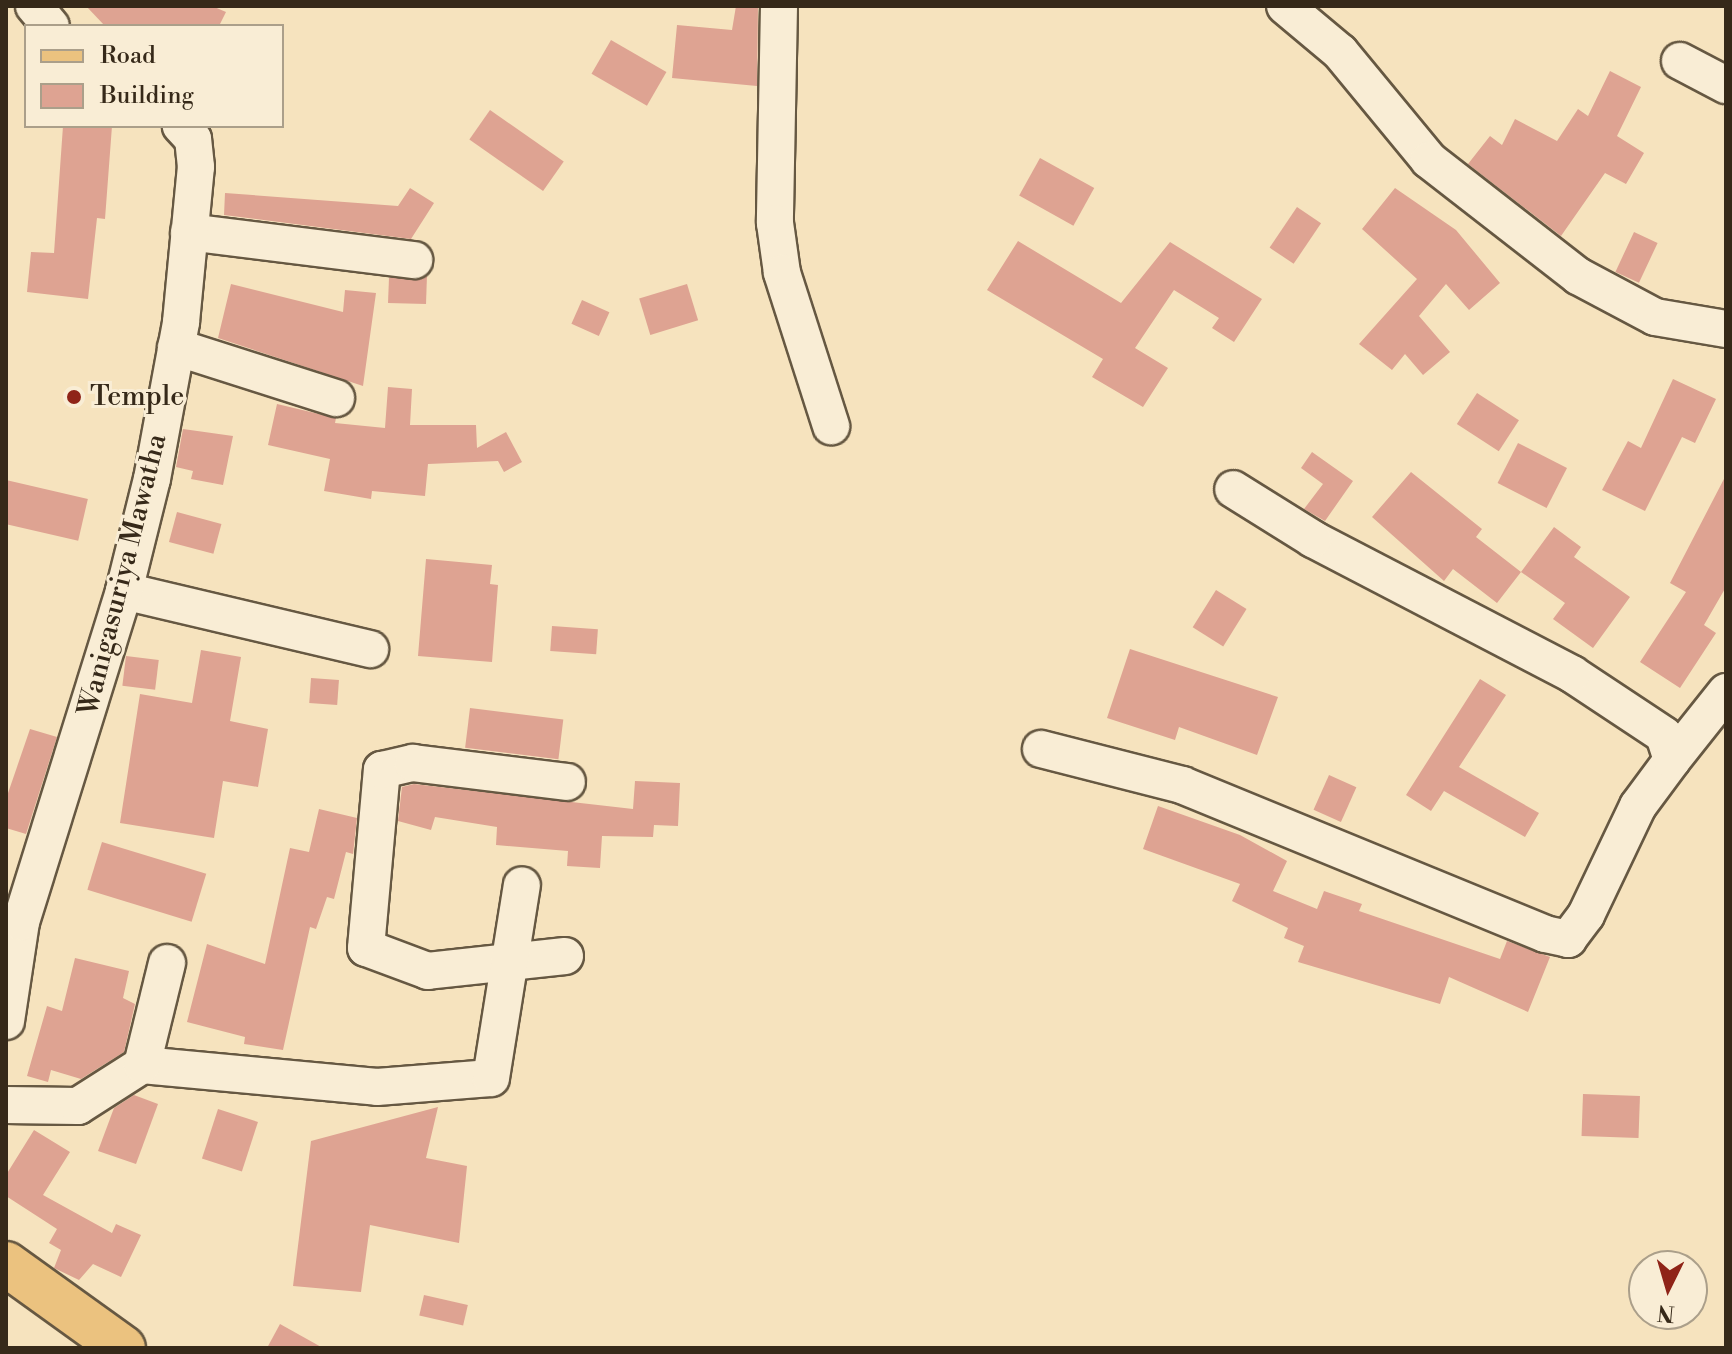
<!DOCTYPE html>
<style>
body{margin:0}
#map{position:relative;width:1732px;height:1354px;overflow:hidden;background:#f6e3be;font-family:"Libre Bodoni",serif}
div>[style]{position:absolute}
.building>*{inset:0;background:#dea392;transform-origin:0 0}
.roads{filter:drop-shadow(2px 0 #665842) drop-shadow(-2px 0 #665842) drop-shadow(0 2px #665842) drop-shadow(0 -2px #665842)}
.minor>*{height:36px;margin:-18px;padding:0 18px;transform-origin:18px;border-radius:18px;background:#f9edd5}
.major>*{height:44px;margin:-22px;padding:0 22px;transform-origin:22px;border-radius:22px;background:#ebc27f}
.dots>*{width:22px;height:22px;translate:-50% -50%;box-sizing:border-box;border:4px solid #f9edd5;border-radius:50%}
span{translate:-50% -50%;white-space:nowrap;text-align:center;line-height:1.15;-webkit-text-stroke:6px #f9edd5;paint-order:stroke}
.poi-label{font-size:28px;color:#362919}
.left{translate:0 -50%;text-align:left}
.street-label{font-size:28px;color:#362919}
.frame{position:absolute;inset:0;border:8px solid #362919;pointer-events:none}
.legend{position:absolute;left:24px;top:24px;width:260px;height:104px;box-sizing:border-box;background:#f9edd5;border:2px solid #ab9f8a;margin:0;padding:10px 14px;list-style:none;font-size:24px;color:#362919}
.legend li{display:flex;align-items:center;gap:16px;height:40px}
.legend b{width:40px;border:2px solid #ab9f8a}
.north{position:absolute;left:1628px;top:1250px;width:80px;height:80px;box-sizing:border-box;background:#f9edd5;border:2px solid #ab9f8a;border-radius:50%;rotate:185deg;font-size:22px;font-weight:700;line-height:32px;text-align:center;color:#362919}
.north::after{content:'';display:block;margin:auto;width:28px;height:36px;background:#8f2418;clip-path:polygon(50% 0,100% 100%,50% 72%,0 100%)}
</style>
<div id="map">
<div class="building">
<div style="clip-path:polygon(86px 6px,212px 6px,226px 12px,219px 26px,105px 26px)"></div>
<div style="clip-path:polygon(736px 6px,758px 6px,757px 86px,672px 78px,677px 25px,732px 30px)"></div>
<div style="left:611px;top:40px;width:64px;height:39px;rotate:30deg"></div>
<div style="clip-path:polygon(1610px 71px,1641px 87px,1617px 136px,1644px 153px,1626px 184px,1605px 173px,1561px 236px,1468px 164px,1490px 136px,1502px 145px,1515px 119px,1557px 141px,1578px 109px,1588px 116px)"></div>
<div style="left:490px;top:110px;width:90px;height:36px;rotate:35deg"></div>
<div style="clip-path:polygon(63px 126px,112px 126px,105px 219px,97px 218px,88px 299px,27px 292px,31px 252px,54px 253px)"></div>
<div style="left:1040px;top:158px;width:62px;height:43px;rotate:29deg"></div>
<div style="clip-path:polygon(410px 188px,434px 203px,411px 239px,224px 215px,225px 193px,398px 206px)"></div>
<div style="clip-path:polygon(1395px 188px,1456px 230px,1500px 283px,1469px 310px,1446px 284px,1419px 316px,1450px 352px,1423px 375px,1405px 354px,1392px 370px,1359px 344px,1417px 279px,1362px 229px)"></div>
<div style="left:1297px;top:207px;width:29px;height:49px;rotate:34deg"></div>
<div style="left:1634px;top:232px;width:26px;height:44px;rotate:25deg"></div>
<div style="clip-path:polygon(1018px 241px,1121px 303px,1170px 242px,1262px 299px,1234px 342px,1212px 328px,1219px 318px,1174px 290px,1135px 348px,1168px 368px,1143px 407px,1092px 377px,1103px 359px,987px 290px)"></div>
<div style="clip-path:polygon(427px 275px,426px 304px,388px 303px,389px 278px)"></div>
<div style="clip-path:polygon(231px 284px,343px 312px,345px 290px,376px 293px,363px 386px,218px 338px)"></div>
<div style="left:687px;top:284px;width:38px;height:50px;rotate:73deg"></div>
<div style="left:582px;top:300px;width:30px;height:26px;rotate:24deg"></div>
<div style="clip-path:polygon(1673px 379px,1716px 399px,1695px 443px,1682px 437px,1645px 511px,1602px 490px,1628px 441px,1641px 448px)"></div>
<div style="clip-path:polygon(388px 387px,412px 389px,410px 425px,476px 425px,477px 448px,506px 432px,522px 462px,504px 472px,498px 461px,428px 464px,425px 496px,372px 491px,371px 499px,324px 491px,330px 459px,268px 445px,277px 404px,336px 418px,335px 423px,385px 428px)"></div>
<div style="left:1477px;top:393px;width:50px;height:37px;rotate:33deg"></div>
<div style="clip-path:polygon(183px 429px,233px 436px,223px 485px,191px 479px,193px 471px,176px 467px)"></div>
<div style="left:1518px;top:443px;width:55px;height:45px;rotate:27deg"></div>
<div style="clip-path:polygon(1312px 452px,1353px 481px,1325px 521px,1304px 509px,1323px 484px,1301px 468px)"></div>
<div style="clip-path:polygon(1411px 472px,1482px 529px,1476px 537px,1521px 572px,1497px 603px,1453px 569px,1444px 581px,1372px 517px)"></div>
<div style="clip-path:polygon(1726px 475px,1726px 587px,1704px 625px,1716px 633px,1680px 688px,1640px 662px,1686px 592px,1670px 583px)"></div>
<div style="left:6px;top:480px;width:84px;height:43px;rotate:13deg"></div>
<div style="left:177px;top:512px;width:46px;height:31px;rotate:15deg"></div>
<div style="clip-path:polygon(1554px 527px,1581px 547px,1574px 557px,1630px 597px,1593px 648px,1553px 619px,1565px 603px,1521px 572px)"></div>
<div style="clip-path:polygon(426px 559px,492px 565px,490px 584px,498px 585px,492px 662px,418px 656px)"></div>
<div style="left:1216px;top:590px;width:36px;height:44px;rotate:32deg"></div>
<div style="left:552px;top:626px;width:46px;height:25px;rotate:4deg"></div>
<div style="clip-path:polygon(1130px 649px,1278px 697px,1257px 755px,1179px 727px,1175px 740px,1107px 718px)"></div>
<div style="clip-path:polygon(201px 650px,241px 657px,230px 721px,268px 729px,258px 787px,223px 781px,214px 838px,120px 823px,140px 694px,192px 703px)"></div>
<div style="left:126px;top:656px;width:33px;height:30px;rotate:7deg"></div>
<div style="left:311px;top:678px;width:28px;height:25px;rotate:4deg"></div>
<div style="clip-path:polygon(1480px 679px,1506px 695px,1459px 767px,1539px 813px,1525px 837px,1444px 791px,1431px 811px,1406px 795px)"></div>
<div style="left:470px;top:708px;width:94px;height:40px;rotate:7deg"></div>
<div style="clip-path:polygon(30px 729px,57px 737px,26px 834px,6px 828px,6px 799px)"></div>
<div style="left:1329px;top:775px;width:30px;height:38px;rotate:24deg"></div>
<div style="clip-path:polygon(635px 781px,680px 783px,678px 826px,654px 825px,653px 837px,602px 836px,600px 868px,567px 866px,568px 851px,496px 845px,497px 827px,435px 817px,431px 830px,398px 821px,402px 787px,414px 784px,633px 809px)"></div>
<div style="clip-path:polygon(1158px 806px,1240px 835px,1287px 861px,1273px 891px,1317px 909px,1324px 891px,1362px 904px,1359px 911px,1500px 959px,1507px 941px,1550px 957px,1528px 1012px,1449px 977px,1440px 1004px,1298px 962px,1304px 946px,1284px 938px,1288px 928px,1232px 901px,1240px 884px,1143px 849px)"></div>
<div style="clip-path:polygon(319px 809px,357px 818px,353px 854px,346px 852px,334px 899px,327px 897px,316px 929px,310px 927px,283px 1050px,244px 1044px,245px 1037px,187px 1022px,207px 944px,265px 964px,290px 848px,309px 852px)"></div>
<div style="left:102px;top:842px;width:109px;height:50px;rotate:17deg"></div>
<div style="clip-path:polygon(75px 958px,129px 971px,123px 998px,135px 1004px,124px 1052px,81px 1079px,51px 1070px,48px 1082px,27px 1076px,47px 1006px,62px 1011px)"></div>
<div style="left:1583px;top:1094px;width:57px;height:42px;rotate:2deg"></div>
<div style="clip-path:polygon(134px 1095px,158px 1104px,136px 1164px,98px 1151px,114px 1108px)"></div>
<div style="clip-path:polygon(438px 1107px,426px 1158px,467px 1166px,459px 1243px,370px 1225px,361px 1292px,293px 1286px,311px 1141px)"></div>
<div style="left:218px;top:1109px;width:42px;height:52px;rotate:18deg"></div>
<div style="clip-path:polygon(34px 1130px,70px 1152px,43px 1195px,112px 1233px,116px 1224px,141px 1235px,121px 1277px,93px 1264px,79px 1280px,54px 1268px,61px 1250px,49px 1243px,57px 1229px,6px 1196px,6px 1175px)"></div>
<div style="left:424px;top:1295px;width:45px;height:21px;rotate:13deg"></div>
<div style="clip-path:polygon(280px 1324px,323px 1348px,267px 1348px)"></div>
</div>
<div class="roads">
<div class="minor">
<div style="left:34px;top:6px;width:26px;rotate:50deg"></div>
<div style="left:779px;top:6px;width:217px;rotate:91.1deg"></div>
<div style="left:775px;top:223px;width:50px;rotate:82deg"></div>
<div style="left:782px;top:273px;width:161px;rotate:72.2deg"></div>
<div style="left:1285px;top:6px;width:72px;rotate:39.9deg"></div>
<div style="left:1340px;top:52px;width:140px;rotate:50.5deg"></div>
<div style="left:1429px;top:160px;width:189px;rotate:37.9deg"></div>
<div style="left:1578px;top:276px;width:87px;rotate:28deg"></div>
<div style="left:1655px;top:317px;width:72px;rotate:9.6deg"></div>
<div style="left:1680px;top:61px;width:52px;rotate:27.6deg"></div>
<div style="left:189px;top:232px;width:227px;rotate:7.1deg"></div>
<div style="left:176px;top:347px;width:168px;rotate:17.7deg"></div>
<div style="left:124px;top:591px;width:253px;rotate:13.3deg"></div>
<div style="left:1041px;top:749px;width:146px;rotate:14.3deg"></div>
<div style="left:1182px;top:785px;width:392px;rotate:22.3deg"></div>
<div style="left:1545px;top:934px;width:24px;rotate:12deg"></div>
<div style="left:1568px;top:939px;width:30px;rotate:-53deg"></div>
<div style="left:1586px;top:915px;width:121px;rotate:-64.5deg"></div>
<div style="left:1638px;top:806px;width:57px;rotate:-53.5deg"></div>
<div style="left:1672px;top:760px;width:26px;rotate:-108deg"></div>
<div style="left:1664px;top:735px;width:110px;rotate:-146.5deg"></div>
<div style="left:1572px;top:674px;width:292px;rotate:-152.5deg"></div>
<div style="left:1313px;top:539px;width:94px;rotate:-148deg"></div>
<div style="left:1672px;top:760px;width:87px;rotate:-51.5deg"></div>
<div style="left:565px;top:956px;width:138px;rotate:173.8deg"></div>
<div style="left:428px;top:971px;width:66px;rotate:-159.6deg"></div>
<div style="left:366px;top:948px;width:179px;rotate:-84.9deg"></div>
<div style="left:382px;top:770px;width:32px;rotate:-13deg"></div>
<div style="left:413px;top:763px;width:155px;rotate:7deg"></div>
<div style="left:6px;top:1021px;width:100px;rotate:-81.4deg"></div>
<div style="left:21px;top:922px;width:347px;rotate:-72.7deg"></div>
<div style="left:124px;top:591px;width:115px;rotate:-76deg"></div>
<div style="left:152px;top:479px;width:160px;rotate:-79.5deg"></div>
<div style="left:181px;top:322px;width:156px;rotate:-84.5deg"></div>
<div style="left:196px;top:167px;width:28px;rotate:-96deg"></div>
<div style="left:193px;top:139px;width:18px;rotate:-133deg"></div>
<div style="left:142px;top:1065px;width:236px;rotate:5.3deg"></div>
<div style="left:377px;top:1087px;width:114px;rotate:-4.5deg"></div>
<div style="left:491px;top:1078px;width:195px;rotate:-80.9deg"></div>
<div style="left:6px;top:1105px;width:72px;rotate:0.8deg"></div>
<div style="left:78px;top:1106px;width:76px;rotate:-32.6deg"></div>
<div style="left:142px;top:1065px;width:105px;rotate:-76.2deg"></div>
</div>
<div class="major">
<div style="left:6px;top:1264px;width:144px;rotate:35.7deg"></div>
</div>
</div>
<div class="dots">
<div style="left:74px;top:397px;background:#8f2418"></div>
</div>
<div class="poi-label">
<span class="left" style="left:90px;top:397px">Temple</span>
</div>
<div class="street-label">
<span style="left:123px;top:575px;rotate:-76deg">Wanigasuriya Mawatha</span>
</div>
<div class="frame"></div>
<ul class="legend">
<li><b style="height:10px;background:#ebc27f"></b>Road</li>
<li><b style="height:22px;background:#dea392"></b>Building</li>
</ul>
<div class="north">N</div>
</div>
